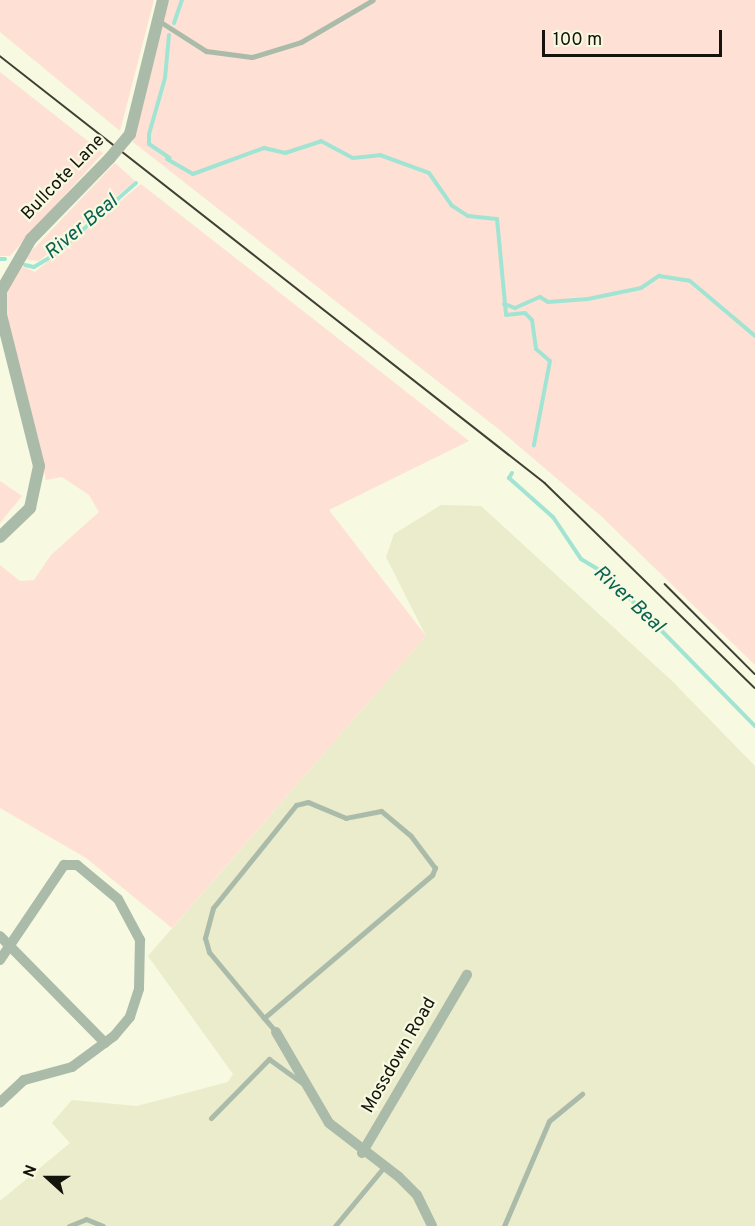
<!DOCTYPE html>
<style>
body{margin:0}
#map{position:relative;width:755px;height:1226px;overflow:hidden;background:#f7f9e0;font-family:Overpass,sans-serif}
div>[style]{position:absolute}
.built>*{inset:0;background:#eaeccc}
.green>*{inset:0;background:#fee1d4}
.stream>*{height:4px;margin:-2px;padding:0 2px;transform-origin:2px;border-radius:2px;background:#a2e4d3}
.service>*{height:5px;margin:-2.5px;padding:0 2.5px;transform-origin:2.5px;border-radius:2.5px;background:#aabba9}
.minor>*{height:10px;margin:-5px;padding:0 5px;transform-origin:5px;border-radius:5px;background:#aabba9}
.tertiary>*{height:12px;margin:-6px;padding:0 6px;transform-origin:6px;border-radius:6px;background:#aabba9}
.tram>*{height:1.5px;margin:-0.75px;padding:0 0.75px;transform-origin:0.75px;border-radius:0.75px;background:#3f3f34}
.tertiary-bridge>*{height:12px;margin:-6px;padding:0 6px;transform-origin:6px;border-radius:6px;background:#aabba9}
span{translate:-50% -50%;white-space:nowrap;text-align:center;line-height:1.15;-webkit-text-stroke:4.5px #f7f9e0;paint-order:stroke}
.street-label{font-size:18px;color:#14140c}
.water-label{font-size:20px;color:#086252;font-style:italic}
.north{position:absolute;left:18px;top:1148px;width:60px;height:60px;-webkit-text-stroke:4px #f7f9e0;paint-order:stroke;rotate:291deg;font-size:16px;font-weight:700;line-height:24px;text-align:center;color:#14140c}
.north::after{content:'';display:block;margin:auto;width:21px;height:27px;background:#14140c;clip-path:polygon(50% 0,100% 100%,50% 72%,0 100%)}
.scale{position:absolute;left:542px;top:30px;width:180px;height:27px;box-sizing:border-box;border:3px solid #14140c;border-top:0;padding-left:8px;font-size:18px;line-height:21px;white-space:nowrap;color:#14140c;-webkit-text-stroke:4px #f7f9e0;paint-order:stroke}
</style>
<div id="map">
<div class="built">
<div style="clip-path:polygon(441px 505px,481px 506px,671px 680px,755px 766px,755px 1226px,0 1226px,0 1201px,70px 1143px,52px 1123px,72px 1100px,137px 1106px,228px 1082px,233px 1074px,148px 956px,426px 636px,386px 557px,394px 534px)"></div>
</div>
<div class="green">
<div style="clip-path:polygon(0 0,154px 0,120px 131px,0 32px)"></div>
<div style="clip-path:polygon(169px 0,755px 0,755px 665px,601px 516px,501px 431px,133px 142px)"></div>
<div style="clip-path:polygon(0 72px,103px 153px,10px 256px,0 256px)"></div>
<div style="clip-path:polygon(115px 163px,135px 181px,39px 261px,24px 259px)"></div>
<div style="clip-path:polygon(141px 184px,469px 441px,329px 510px,426px 636px,172px 928px,86px 858px,0 808px,0 565px,20px 581px,34px 580px,51px 555px,99px 512px,89px 495px,62px 477px,46px 480px,7px 322px,7px 292px,19px 265px,35px 272px)"></div>
<div style="clip-path:polygon(0 481px,22px 496px,0 523px)"></div>
</div>
<div class="stream">
<div style="left:174px;top:23px;width:24px;rotate:-71deg"></div>
<div style="left:169px;top:35px;width:43px;rotate:95.3deg"></div>
<div style="left:165px;top:78px;width:58px;rotate:105.9deg"></div>
<div style="left:149px;top:134px;width:10px;rotate:90deg"></div>
<div style="left:149px;top:144px;width:25px;rotate:34deg"></div>
<div style="left:167px;top:159px;width:30px;rotate:30deg"></div>
<div style="left:193px;top:174px;width:76px;rotate:-20.1deg"></div>
<div style="left:264px;top:148px;width:22px;rotate:13deg"></div>
<div style="left:285px;top:153px;width:38px;rotate:-18deg"></div>
<div style="left:321px;top:141px;width:36px;rotate:28deg"></div>
<div style="left:353px;top:158px;width:27px;rotate:-6deg"></div>
<div style="left:380px;top:155px;width:52px;rotate:20.2deg"></div>
<div style="left:429px;top:173px;width:39px;rotate:55deg"></div>
<div style="left:451px;top:205px;width:20px;rotate:33deg"></div>
<div style="left:468px;top:216px;width:29px;rotate:6deg"></div>
<div style="left:497px;top:219px;width:96px;rotate:84.6deg"></div>
<div style="left:506px;top:315px;width:19px;rotate:-6deg"></div>
<div style="left:525px;top:313px;width:10px;rotate:45deg"></div>
<div style="left:532px;top:320px;width:29px;rotate:82deg"></div>
<div style="left:536px;top:349px;width:18px;rotate:41deg"></div>
<div style="left:550px;top:361px;width:86px;rotate:100.8deg"></div>
<div style="left:0;top:259px;width:5px"></div>
<div style="left:25px;top:265px;width:9px;rotate:13deg"></div>
<div style="left:34px;top:267px;width:23px;rotate:-31deg"></div>
<div style="left:54px;top:255px;width:109px;rotate:-41.3deg"></div>
<div style="left:504px;top:304px;width:12px;rotate:20deg"></div>
<div style="left:515px;top:308px;width:27px;rotate:-24deg"></div>
<div style="left:540px;top:297px;width:9px;rotate:32deg"></div>
<div style="left:548px;top:302px;width:40px;rotate:-4.3deg"></div>
<div style="left:588px;top:299px;width:54px;rotate:-11.7deg"></div>
<div style="left:641px;top:288px;width:22px;rotate:-34deg"></div>
<div style="left:659px;top:276px;width:31px;rotate:9deg"></div>
<div style="left:690px;top:281px;width:85px;rotate:40.2deg"></div>
<div style="left:512px;top:473px;width:6px;rotate:121deg"></div>
<div style="left:509px;top:478px;width:59px;rotate:41.6deg"></div>
<div style="left:553px;top:517px;width:50px;rotate:56.3deg"></div>
<div style="left:581px;top:559px;width:29px;rotate:31deg"></div>
<div style="left:606px;top:574px;width:213px;rotate:45.6deg"></div>
</div>
<div class="service">
<div style="left:159px;top:21px;width:56px;rotate:32.6deg"></div>
<div style="left:206px;top:51px;width:46px;rotate:7.4deg"></div>
<div style="left:252px;top:57px;width:51px;rotate:-17deg"></div>
<div style="left:301px;top:42px;width:83px;rotate:-30.3deg"></div>
<div style="left:264px;top:1018px;width:221px;rotate:-40.4deg"></div>
<div style="left:432px;top:875px;width:8px;rotate:-67deg"></div>
<div style="left:435px;top:868px;width:40px;rotate:-127deg"></div>
<div style="left:411px;top:836px;width:39px;rotate:-140deg"></div>
<div style="left:381px;top:811px;width:36px;rotate:169deg"></div>
<div style="left:346px;top:818px;width:41px;rotate:-157.2deg"></div>
<div style="left:308px;top:802px;width:12px;rotate:166deg"></div>
<div style="left:296px;top:805px;width:132px;rotate:128.9deg"></div>
<div style="left:213px;top:908px;width:31px;rotate:105deg"></div>
<div style="left:205px;top:938px;width:15px;rotate:74deg"></div>
<div style="left:209px;top:952px;width:86px;rotate:50.2deg"></div>
<div style="left:264px;top:1018px;width:18px;rotate:49deg"></div>
<div style="left:211px;top:1118px;width:83px;rotate:-45.5deg"></div>
<div style="left:269px;top:1059px;width:41px;rotate:36deg"></div>
<div style="left:69px;top:1226px;width:18px;rotate:-22deg"></div>
<div style="left:86px;top:1219px;width:18px;rotate:22deg"></div>
<div style="left:335px;top:1226px;width:77px;rotate:-50.3deg"></div>
<div style="left:504px;top:1226px;width:114px;rotate:-66.8deg"></div>
<div style="left:549px;top:1121px;width:43px;rotate:-39.3deg"></div>
</div>
<div class="minor">
<div style="left:0;top:936px;width:150px;rotate:45.5deg"></div>
<div style="left:0;top:960px;width:115px;rotate:-56deg"></div>
<div style="left:64px;top:865px;width:13px"></div>
<div style="left:77px;top:865px;width:53px;rotate:39.7deg"></div>
<div style="left:118px;top:899px;width:47px;rotate:61.8deg"></div>
<div style="left:140px;top:940px;width:49px;rotate:91.2deg"></div>
<div style="left:139px;top:989px;width:29px;rotate:108deg"></div>
<div style="left:130px;top:1017px;width:25px;rotate:130deg"></div>
<div style="left:114px;top:1036px;width:52px;rotate:143.6deg"></div>
<div style="left:72px;top:1067px;width:50px;rotate:164.8deg"></div>
<div style="left:24px;top:1080px;width:33px;rotate:137deg"></div>
<div style="left:276px;top:1032px;width:105px;rotate:59.8deg"></div>
<div style="left:329px;top:1123px;width:88px;rotate:37.6deg"></div>
<div style="left:399px;top:1177px;width:25px;rotate:45deg"></div>
<div style="left:417px;top:1195px;width:34px;rotate:64deg"></div>
<div style="left:362px;top:1153px;width:207px;rotate:-59.5deg"></div>
</div>
<div class="tertiary">
<div style="left:130px;top:134px;width:138px;rotate:-76.2deg"></div>
<div style="left:0;top:537px;width:42px;rotate:-44deg"></div>
<div style="left:30px;top:508px;width:43px;rotate:-77.9deg"></div>
<div style="left:39px;top:466px;width:156px;rotate:-104.1deg"></div>
<div style="left:1px;top:315px;width:24px;rotate:-90deg"></div>
<div style="left:1px;top:291px;width:60px;rotate:-60deg"></div>
<div style="left:31px;top:239px;width:113px;rotate:-45.7deg"></div>
</div>
<div class="tram">
<div style="left:0;top:56px;width:692px;rotate:38.08deg"></div>
<div style="left:545px;top:483px;width:293px;rotate:44.3deg"></div>
<div style="left:665px;top:584px;width:127px;rotate:45deg"></div>
</div>
<div class="tertiary-bridge">
<div style="left:110px;top:158px;width:31px;rotate:-50deg"></div>
</div>
<div class="street-label">
<span style="left:64px;top:178px;rotate:-46deg">Bullcote Lane</span>
<span style="left:400px;top:1056px;rotate:-60deg">Mossdown Road</span>
</div>
<div class="water-label">
<span style="left:82px;top:228px;rotate:-40deg">River Beal</span>
<span style="left:628px;top:600px;rotate:43deg">River Beal</span>
</div>
<div class="north">N</div>
<div class="scale">100 m</div>
</div>
